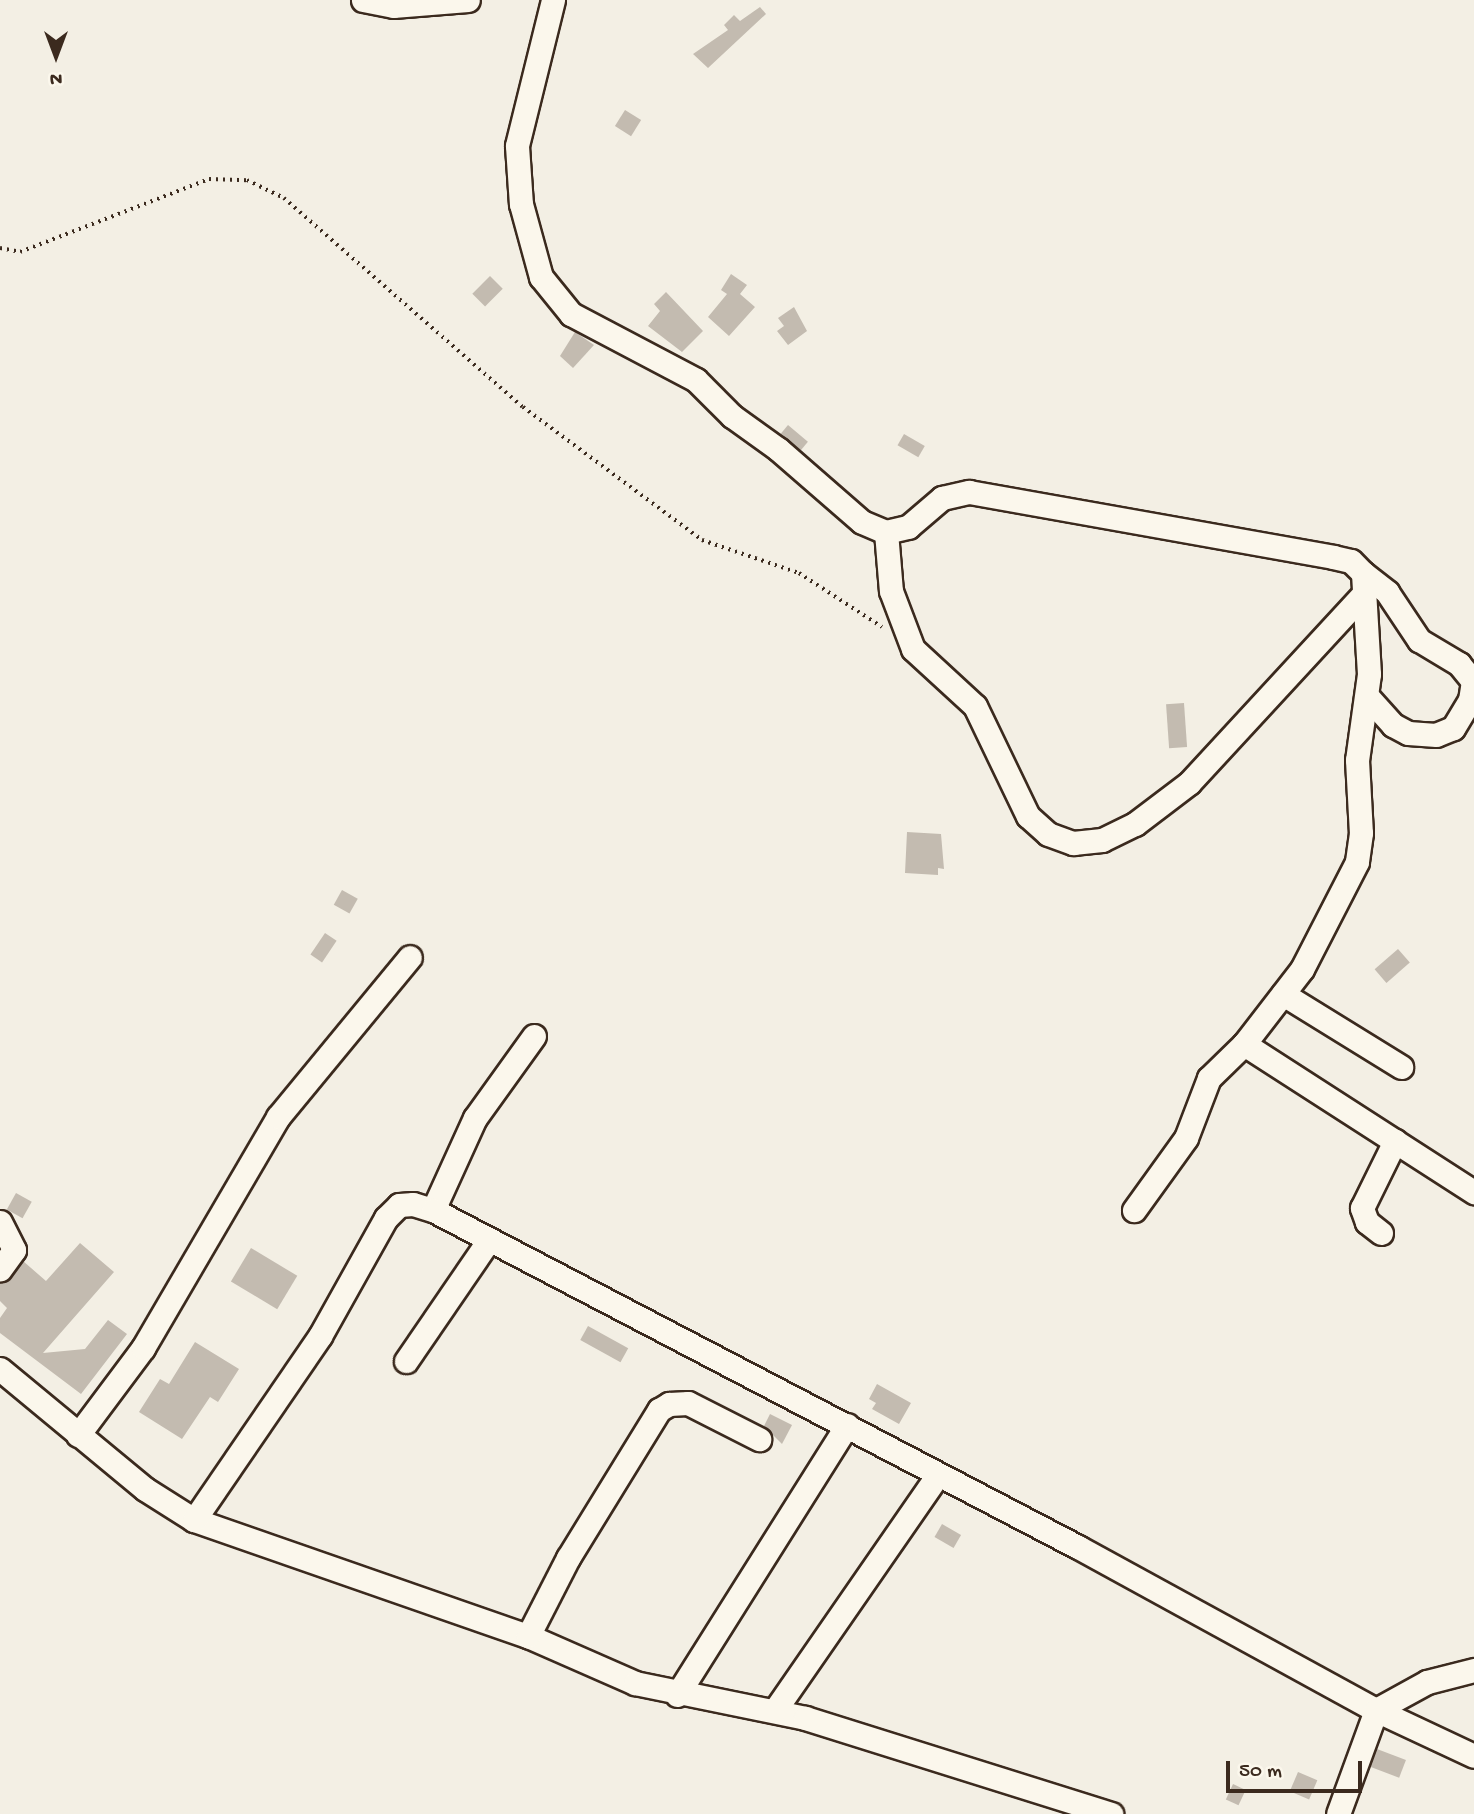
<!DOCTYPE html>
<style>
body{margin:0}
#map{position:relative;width:1474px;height:1814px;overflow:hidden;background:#f3efe4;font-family:"Gochi Hand",sans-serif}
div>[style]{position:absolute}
.building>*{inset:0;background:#c3bbb0;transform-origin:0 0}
.path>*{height:3.5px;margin-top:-1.75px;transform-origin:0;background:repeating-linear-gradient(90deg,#3b2a1e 0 2px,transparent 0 7px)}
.roads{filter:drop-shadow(2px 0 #3b2a1e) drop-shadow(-2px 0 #3b2a1e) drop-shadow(0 2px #3b2a1e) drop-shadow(0 -2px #3b2a1e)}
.minor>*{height:23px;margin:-11.5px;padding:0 11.5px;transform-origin:11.5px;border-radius:11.5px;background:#fbf7ec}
span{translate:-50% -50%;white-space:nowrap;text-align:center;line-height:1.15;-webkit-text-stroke:7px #fbf7ec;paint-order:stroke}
.north{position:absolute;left:21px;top:21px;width:70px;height:70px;-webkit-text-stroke:5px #fbf7ec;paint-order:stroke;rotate:180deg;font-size:19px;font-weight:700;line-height:28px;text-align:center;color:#3b2a1e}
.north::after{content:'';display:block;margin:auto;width:24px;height:32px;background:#3b2a1e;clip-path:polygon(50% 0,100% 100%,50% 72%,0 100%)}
.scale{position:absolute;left:1226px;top:1761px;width:136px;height:32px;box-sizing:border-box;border:4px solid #3b2a1e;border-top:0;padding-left:9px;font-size:21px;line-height:24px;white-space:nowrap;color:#3b2a1e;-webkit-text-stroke:5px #fbf7ec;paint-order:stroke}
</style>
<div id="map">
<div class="building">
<div style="clip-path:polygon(760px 7px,766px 14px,708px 68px,693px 54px,728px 30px,724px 25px,734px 15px,740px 21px)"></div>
<div style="left:625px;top:110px;width:19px;height:19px;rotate:32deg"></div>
<div style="clip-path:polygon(731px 274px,747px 285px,740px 294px,755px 307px,729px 336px,708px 317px,727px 294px,721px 290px)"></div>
<div style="left:490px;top:276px;width:18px;height:25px;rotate:45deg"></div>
<div style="clip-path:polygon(666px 292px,703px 331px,682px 352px,648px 326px,660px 311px,654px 304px)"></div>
<div style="clip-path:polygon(794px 307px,807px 331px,788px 345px,777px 331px,784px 326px,778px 318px)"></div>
<div style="clip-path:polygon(575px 332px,594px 345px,573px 368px,560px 356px)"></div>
<div style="left:788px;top:425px;width:26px;height:11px;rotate:40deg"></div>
<div style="left:904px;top:434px;width:24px;height:13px;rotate:30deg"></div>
<div style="left:1184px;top:703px;width:44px;height:18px;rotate:86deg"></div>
<div style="clip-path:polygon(907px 832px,941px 834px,944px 869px,938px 868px,938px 875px,905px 873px)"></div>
<div style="left:342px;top:890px;width:18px;height:17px;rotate:29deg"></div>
<div style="left:325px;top:933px;width:14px;height:26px;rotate:34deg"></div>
<div style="left:1398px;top:949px;width:18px;height:31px;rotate:49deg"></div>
<div style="left:16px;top:1193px;width:18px;height:19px;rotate:29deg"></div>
<div style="clip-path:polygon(80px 1243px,114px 1272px,43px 1353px,85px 1349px,108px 1320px,127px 1334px,81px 1394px,0 1333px,0 1318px,7px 1308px,0 1301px,0 1283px,11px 1278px,23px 1261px,46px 1281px)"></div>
<div style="left:251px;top:1248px;width:54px;height:39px;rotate:31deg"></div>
<div style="left:588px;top:1326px;width:46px;height:16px;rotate:29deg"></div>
<div style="clip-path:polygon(195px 1342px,239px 1369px,218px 1402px,210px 1397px,182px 1439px,139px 1412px,160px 1379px,169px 1384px)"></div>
<div style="clip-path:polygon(877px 1384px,911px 1403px,899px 1424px,872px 1409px,876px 1403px,869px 1399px)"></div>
<div style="clip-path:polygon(770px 1414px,792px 1425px,782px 1444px,764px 1426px)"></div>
<div style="left:942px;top:1524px;width:22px;height:15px;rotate:30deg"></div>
<div style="left:1377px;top:1749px;width:31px;height:19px;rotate:21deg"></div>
<div style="left:1298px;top:1772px;width:21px;height:21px;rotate:23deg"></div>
<div style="left:1233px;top:1784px;width:14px;height:17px;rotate:25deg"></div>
</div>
<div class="path">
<div style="left:0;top:248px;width:20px;rotate:11deg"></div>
<div style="left:20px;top:252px;width:203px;rotate:-21.1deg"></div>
<div style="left:209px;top:179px;width:38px;rotate:2deg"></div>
<div style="left:247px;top:180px;width:41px;rotate:25.9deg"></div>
<div style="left:284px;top:198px;width:317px;rotate:41.2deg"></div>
<div style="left:523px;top:407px;width:223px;rotate:36.6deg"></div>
<div style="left:702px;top:540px;width:102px;rotate:18.8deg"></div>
<div style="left:799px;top:573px;width:99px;rotate:33deg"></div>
</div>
<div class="roads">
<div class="minor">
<div style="left:363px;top:0;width:31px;rotate:11deg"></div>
<div style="left:393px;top:6px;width:75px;rotate:-4.6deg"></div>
<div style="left:553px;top:0;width:150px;rotate:103.9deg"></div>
<div style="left:517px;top:146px;width:58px;rotate:86.1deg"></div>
<div style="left:521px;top:204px;width:76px;rotate:74.7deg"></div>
<div style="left:541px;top:277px;width:48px;rotate:51deg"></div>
<div style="left:571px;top:314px;width:141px;rotate:27.8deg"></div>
<div style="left:696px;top:380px;width:51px;rotate:45deg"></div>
<div style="left:732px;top:416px;width:57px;rotate:35.7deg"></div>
<div style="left:778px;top:449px;width:111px;rotate:41deg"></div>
<div style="left:862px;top:522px;width:26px;rotate:23deg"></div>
<div style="left:886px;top:532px;width:23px;rotate:-13deg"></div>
<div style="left:908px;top:527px;width:45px;rotate:-40.5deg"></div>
<div style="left:942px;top:498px;width:28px;rotate:-13deg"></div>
<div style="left:969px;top:492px;width:370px;rotate:10.1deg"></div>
<div style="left:1333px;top:557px;width:18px;rotate:13deg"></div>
<div style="left:1351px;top:561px;width:17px;rotate:45deg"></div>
<div style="left:1363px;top:573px;width:101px;rotate:86.6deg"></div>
<div style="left:1369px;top:674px;width:87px;rotate:97.9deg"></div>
<div style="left:1357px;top:760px;width:73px;rotate:86.9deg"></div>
<div style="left:1361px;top:833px;width:29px;rotate:98deg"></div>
<div style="left:1357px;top:862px;width:120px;rotate:117.2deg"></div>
<div style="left:1302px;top:969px;width:95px;rotate:127.7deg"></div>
<div style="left:1244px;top:1044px;width:49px;rotate:135.8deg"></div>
<div style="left:1209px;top:1078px;width:64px;rotate:111deg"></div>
<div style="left:1186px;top:1138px;width:89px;rotate:125.8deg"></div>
<div style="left:886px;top:532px;width:59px;rotate:85.2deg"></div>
<div style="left:891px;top:591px;width:62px;rotate:69.2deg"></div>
<div style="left:913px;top:649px;width:84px;rotate:42.6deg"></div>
<div style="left:975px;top:706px;width:122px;rotate:64.3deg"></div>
<div style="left:1028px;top:816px;width:27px;rotate:42deg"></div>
<div style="left:1048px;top:834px;width:27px;rotate:20deg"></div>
<div style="left:1073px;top:843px;width:29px;rotate:-6deg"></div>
<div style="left:1102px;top:840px;width:37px;rotate:-26deg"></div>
<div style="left:1135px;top:824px;width:68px;rotate:-37.2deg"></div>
<div style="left:1189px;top:783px;width:261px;rotate:-47.3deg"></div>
<div style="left:1363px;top:573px;width:31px;rotate:38deg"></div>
<div style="left:1387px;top:592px;width:58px;rotate:56.3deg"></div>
<div style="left:1419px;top:640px;width:47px;rotate:31deg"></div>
<div style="left:1459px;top:664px;width:22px;rotate:51deg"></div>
<div style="left:1473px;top:681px;width:19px;rotate:99deg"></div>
<div style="left:1470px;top:700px;width:33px;rotate:121deg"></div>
<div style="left:1453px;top:728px;width:18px;rotate:158deg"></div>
<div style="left:1436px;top:735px;width:28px;rotate:-176deg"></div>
<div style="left:1408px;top:733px;width:17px;rotate:-152deg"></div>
<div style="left:1393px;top:725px;width:39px;rotate:-132deg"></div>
<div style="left:1283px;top:994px;width:139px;rotate:31.7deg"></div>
<div style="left:1244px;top:1044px;width:274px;rotate:32.8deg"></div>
<div style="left:433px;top:1210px;width:101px;rotate:-65.5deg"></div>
<div style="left:475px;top:1118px;width:101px;rotate:-54.3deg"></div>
<div style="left:0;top:1222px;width:31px;rotate:63deg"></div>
<div style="left:14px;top:1250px;width:24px;rotate:126deg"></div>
<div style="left:1381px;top:1233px;width:18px;rotate:-142deg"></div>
<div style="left:1367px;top:1222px;width:15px;rotate:-110deg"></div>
<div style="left:1362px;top:1208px;width:75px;rotate:-63.8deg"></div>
<div style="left:406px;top:1361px;width:147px;rotate:-55.6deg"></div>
<div style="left:0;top:1369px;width:188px;rotate:39.6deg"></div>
<div style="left:145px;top:1489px;width:58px;rotate:32.3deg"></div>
<div style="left:194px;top:1520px;width:354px;rotate:19.2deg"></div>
<div style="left:528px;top:1636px;width:117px;rotate:23.7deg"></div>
<div style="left:635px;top:1683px;width:174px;rotate:11.6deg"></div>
<div style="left:805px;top:1718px;width:321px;rotate:17.4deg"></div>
<div style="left:78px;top:1435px;width:109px;rotate:-53.2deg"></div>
<div style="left:143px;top:1348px;width:268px;rotate:-59.7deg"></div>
<div style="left:278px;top:1117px;width:207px;rotate:-50.5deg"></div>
<div style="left:194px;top:1520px;width:223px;rotate:-55.6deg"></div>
<div style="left:320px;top:1336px;width:135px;rotate:-60.8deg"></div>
<div style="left:386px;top:1218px;width:18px;rotate:-45deg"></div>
<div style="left:399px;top:1205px;width:14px;rotate:-4deg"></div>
<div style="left:413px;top:1204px;width:21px;rotate:17deg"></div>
<div style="left:433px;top:1210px;width:728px;rotate:27.59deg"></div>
<div style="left:1078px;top:1547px;width:340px;rotate:28.7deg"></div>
<div style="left:1376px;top:1710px;width:108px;rotate:25.1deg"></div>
<div style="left:528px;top:1636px;width:88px;rotate:-62.9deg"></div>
<div style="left:568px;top:1558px;width:174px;rotate:-58.4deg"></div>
<div style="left:659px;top:1410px;width:12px;rotate:-31deg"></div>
<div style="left:669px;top:1404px;width:19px;rotate:-3deg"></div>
<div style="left:688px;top:1403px;width:80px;rotate:26.9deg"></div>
<div style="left:677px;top:1695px;width:319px;rotate:-57.8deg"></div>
<div style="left:775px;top:1710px;width:286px;rotate:-55.3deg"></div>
<div style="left:1376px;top:1710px;width:58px;rotate:-28.8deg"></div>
<div style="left:1427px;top:1682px;width:49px;rotate:-14.3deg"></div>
<div style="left:1338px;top:1814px;width:111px;rotate:-69.9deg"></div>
</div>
</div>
<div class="north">N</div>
<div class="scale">50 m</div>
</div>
